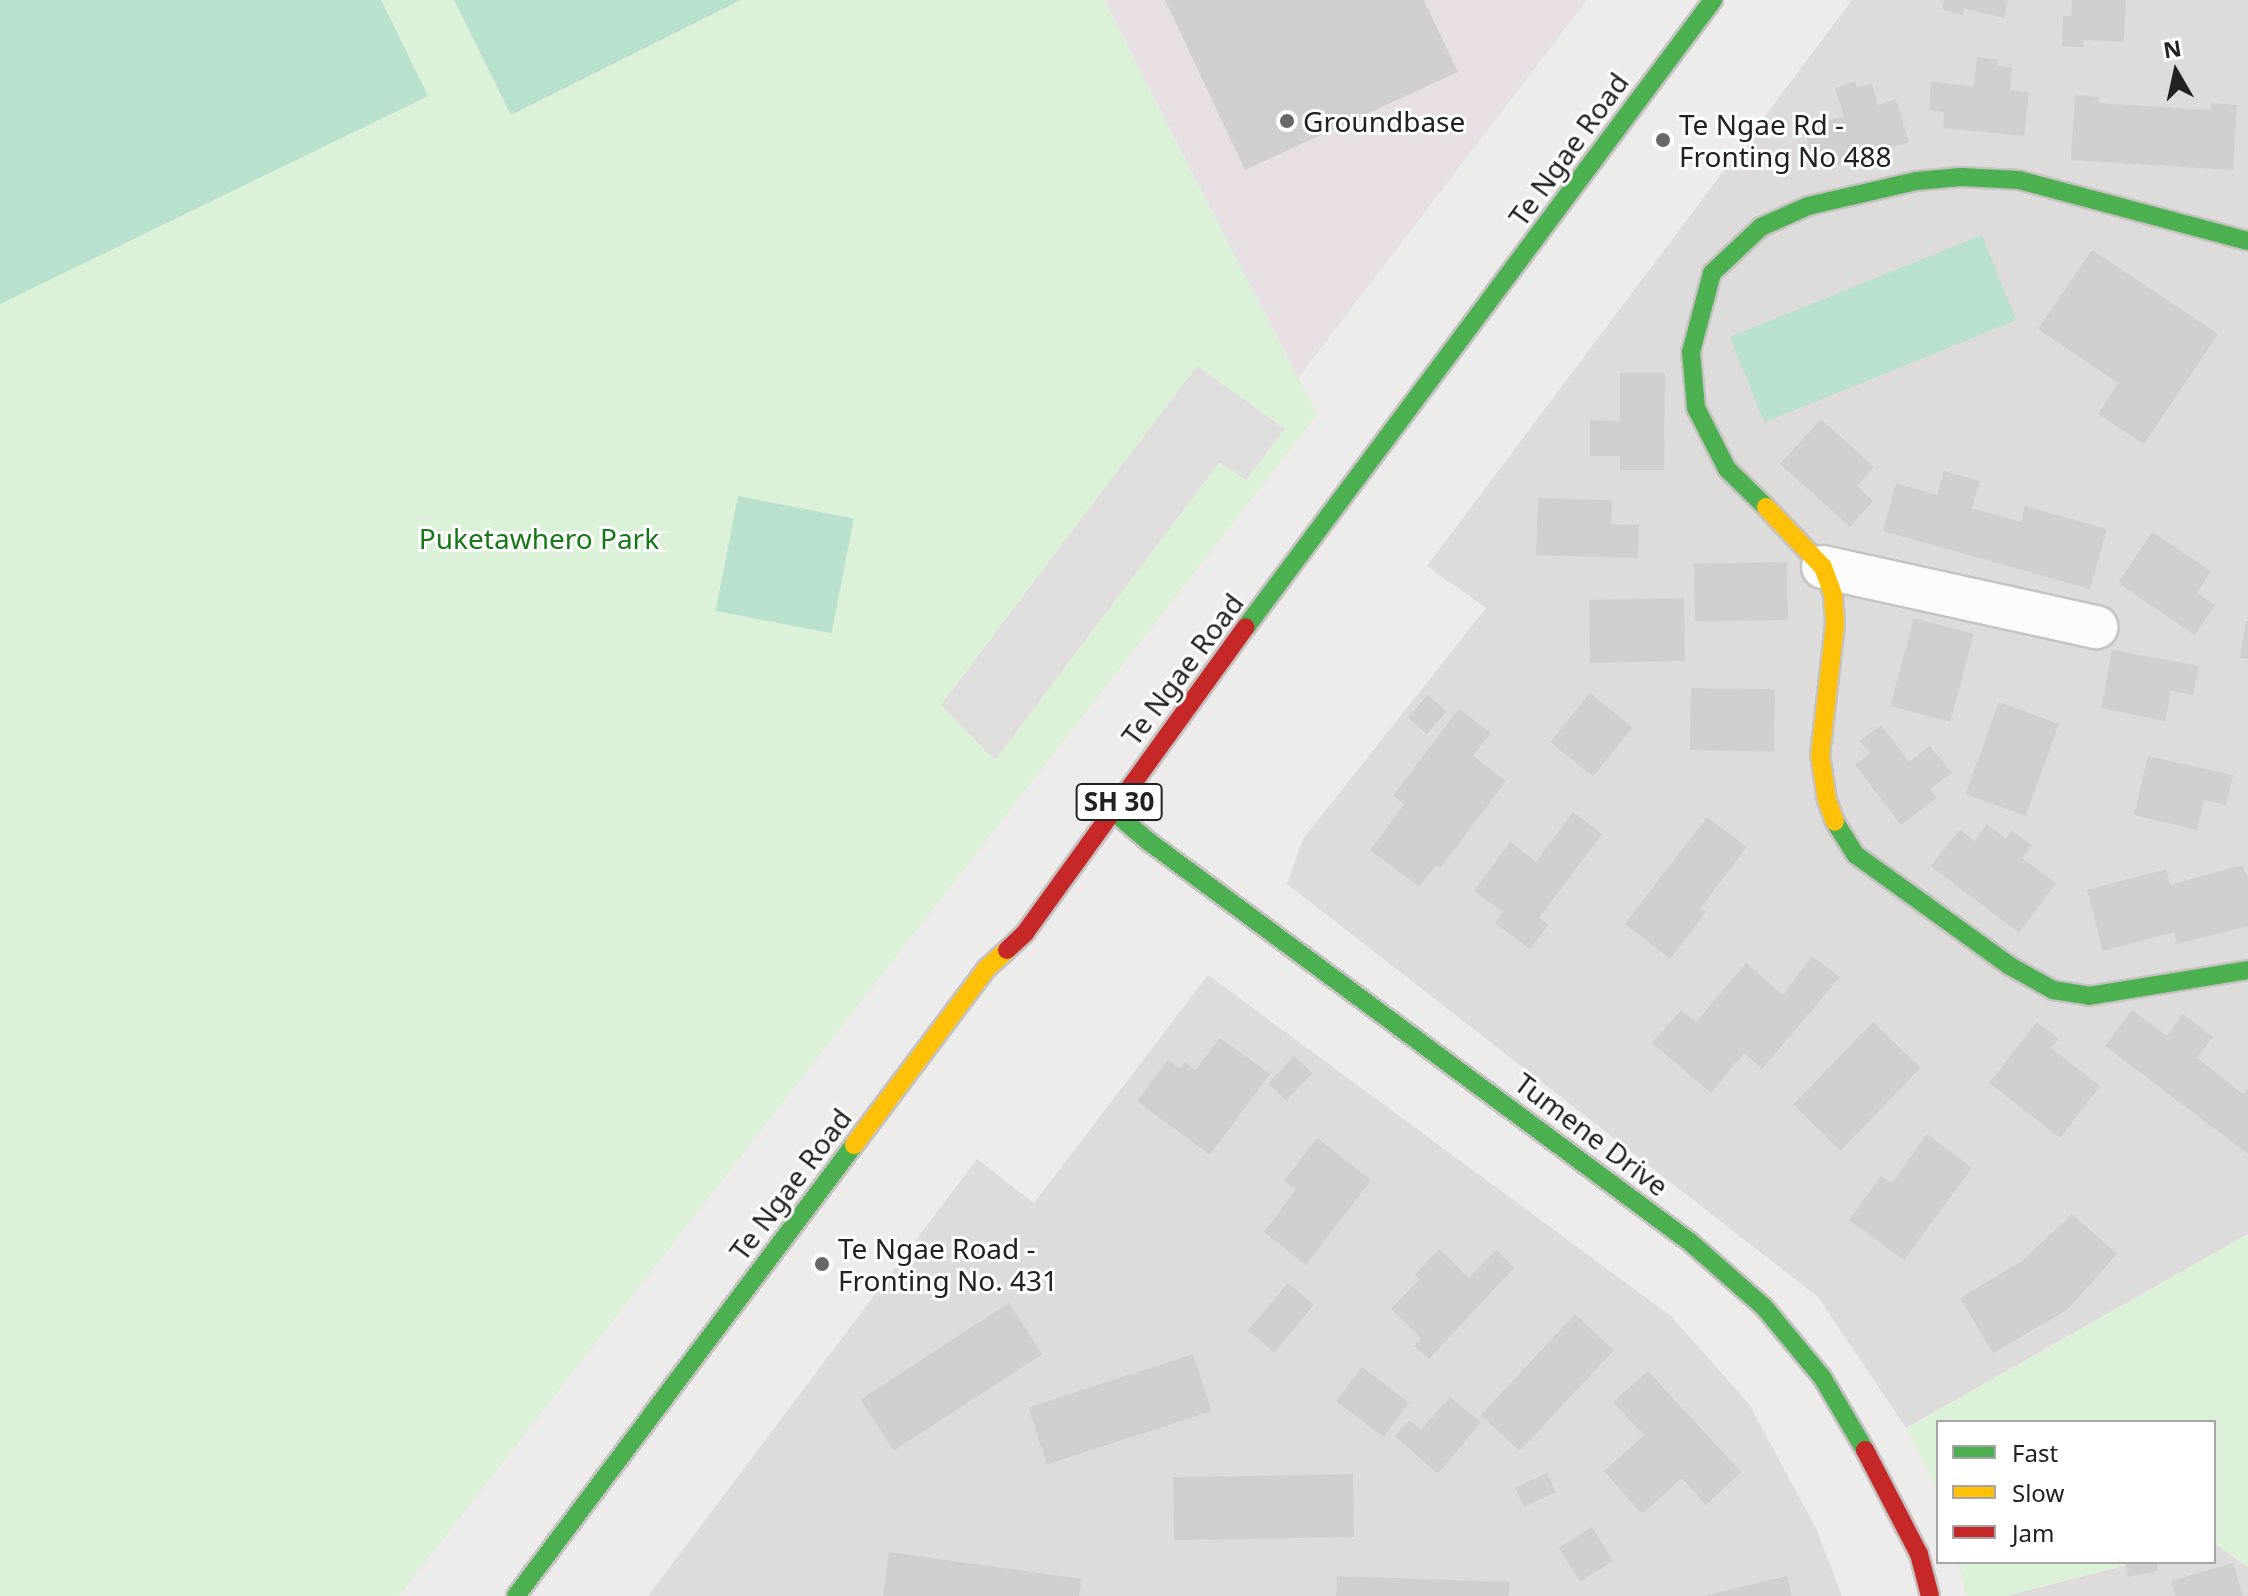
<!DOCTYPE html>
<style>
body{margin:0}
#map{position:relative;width:2248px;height:1596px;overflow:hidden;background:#eeecea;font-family:"Noto Sans",sans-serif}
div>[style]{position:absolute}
.residential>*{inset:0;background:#dedcdb}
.industrial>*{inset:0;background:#e7dfe4}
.park>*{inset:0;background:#dbf1d8}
.pitch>*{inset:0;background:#b9e1cd;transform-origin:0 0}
.parking>*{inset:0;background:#dfdedd}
.building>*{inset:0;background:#d1cfcd;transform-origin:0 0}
.roads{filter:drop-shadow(2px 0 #c4c3c2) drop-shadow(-2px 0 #c4c3c2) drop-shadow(0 2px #c4c3c2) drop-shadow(0 -2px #c4c3c2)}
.street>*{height:42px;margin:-21px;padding:0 21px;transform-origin:21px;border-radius:21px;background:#fcfcfc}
.fast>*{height:18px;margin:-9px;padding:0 9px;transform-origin:9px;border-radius:9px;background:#4caf50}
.slow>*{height:18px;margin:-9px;padding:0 9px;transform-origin:9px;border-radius:9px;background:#ffc107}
.jam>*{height:18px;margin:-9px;padding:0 9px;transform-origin:9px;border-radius:9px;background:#c62828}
.dots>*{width:22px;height:22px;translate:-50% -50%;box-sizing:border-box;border:4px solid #fff;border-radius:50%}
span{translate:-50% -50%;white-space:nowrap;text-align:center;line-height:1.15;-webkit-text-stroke:6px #fff;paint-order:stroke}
.shield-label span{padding:2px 6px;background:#fff;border:2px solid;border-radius:6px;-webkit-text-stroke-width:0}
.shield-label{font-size:26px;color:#212121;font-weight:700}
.poi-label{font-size:28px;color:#212121}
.left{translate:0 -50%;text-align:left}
.street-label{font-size:28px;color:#212121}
.park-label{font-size:28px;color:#167816}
.legend{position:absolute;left:1936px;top:1420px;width:280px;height:144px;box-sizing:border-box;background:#fff;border:2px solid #a6a6a6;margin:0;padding:10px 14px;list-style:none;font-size:24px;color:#212121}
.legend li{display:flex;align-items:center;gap:16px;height:40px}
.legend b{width:40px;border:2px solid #a6a6a6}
.north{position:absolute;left:2136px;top:32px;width:80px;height:80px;-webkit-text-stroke:6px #fff;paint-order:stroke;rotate:351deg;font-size:22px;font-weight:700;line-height:32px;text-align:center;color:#212121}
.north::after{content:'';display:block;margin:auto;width:28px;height:36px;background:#212121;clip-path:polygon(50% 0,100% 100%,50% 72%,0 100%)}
</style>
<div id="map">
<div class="residential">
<div style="clip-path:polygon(1852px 0,2248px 0,2248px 1234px,1906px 1428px,1818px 1297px,1287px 884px,1303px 839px,1486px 608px,1427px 566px)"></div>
<div style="clip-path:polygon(1208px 975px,1671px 1316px,1749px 1404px,1816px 1528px,1842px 1596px,648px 1596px,977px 1159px,1034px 1203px)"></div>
<div style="clip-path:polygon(2214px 1543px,2248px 1567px,2248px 1596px,2006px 1596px,2139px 1562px,2214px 1562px)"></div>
</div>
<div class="industrial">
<div style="clip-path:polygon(1104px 0,1587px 0,1298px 378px)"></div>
</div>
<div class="park">
<div style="clip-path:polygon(0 0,1104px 0,1317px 415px,399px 1596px,0 1596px)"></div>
<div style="clip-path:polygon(2248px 1234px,2248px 1567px,2214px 1543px,2214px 1422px,1938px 1422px,1938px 1492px,1906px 1428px)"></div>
<div style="clip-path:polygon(1958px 1562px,2139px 1562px,2006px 1596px,1966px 1596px)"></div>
</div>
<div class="pitch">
<div style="clip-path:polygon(0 0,381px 0,428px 96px,0 304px)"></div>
<div style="clip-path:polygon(454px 0,741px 0,511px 115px)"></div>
<div style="left:1982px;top:235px;width:92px;height:272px;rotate:68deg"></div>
<div style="left:738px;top:496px;width:118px;height:117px;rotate:11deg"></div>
</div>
<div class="parking">
<div style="clip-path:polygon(1197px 366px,1285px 429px,1246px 480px,1219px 462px,995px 760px,941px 705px)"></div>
</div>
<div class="building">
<div style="clip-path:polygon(1165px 0,1424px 0,1458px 72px,1245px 170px)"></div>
<div style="clip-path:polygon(1944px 0,2008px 0,2004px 18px,1963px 8px,1963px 15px,1942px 9px)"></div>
<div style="clip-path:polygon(2072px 0,2126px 0,2124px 42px,2083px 40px,2083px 47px,2062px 46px,2063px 16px,2071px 16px)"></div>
<div style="clip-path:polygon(1977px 57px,1998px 60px,1997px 66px,2012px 67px,2010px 90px,2029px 92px,2024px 136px,1943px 128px,1944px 112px,1929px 110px,1931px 82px,1974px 86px)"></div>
<div style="clip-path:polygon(1855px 81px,1857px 87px,1872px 84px,1878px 105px,1896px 99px,1909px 142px,1831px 167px,1826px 151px,1811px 155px,1803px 128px,1844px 116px,1835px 88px)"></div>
<div style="clip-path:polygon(2075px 95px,2099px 97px,2098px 103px,2211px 110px,2211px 103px,2237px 105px,2233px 170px,2071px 160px)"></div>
<div style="clip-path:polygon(2092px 250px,2218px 334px,2144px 444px,2098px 414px,2118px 383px,2038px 329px)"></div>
<div style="clip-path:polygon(1620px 373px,1665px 373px,1664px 470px,1620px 470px,1620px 456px,1590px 456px,1590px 420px,1620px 421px)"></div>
<div style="clip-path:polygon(1821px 419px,1874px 467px,1857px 486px,1873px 501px,1850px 527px,1780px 464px)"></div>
<div style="clip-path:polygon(1944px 471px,1980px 481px,1972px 508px,2021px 522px,2025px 506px,2107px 529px,2090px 589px,1883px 531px,1896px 483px,1937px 495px)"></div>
<div style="clip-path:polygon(1538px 498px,1612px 500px,1611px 524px,1639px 525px,1638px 558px,1536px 555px)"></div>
<div style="clip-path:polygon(2152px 532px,2211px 571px,2197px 593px,2215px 605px,2195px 635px,2118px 583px)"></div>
<div style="left:1787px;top:562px;width:58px;height:93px;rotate:89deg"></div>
<div style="left:1684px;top:598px;width:63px;height:95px;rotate:89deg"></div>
<div style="left:1914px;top:618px;width:62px;height:91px;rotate:15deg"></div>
<div style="clip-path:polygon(2246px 621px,2248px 621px,2248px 659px,2240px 658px)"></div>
<div style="clip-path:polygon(2112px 650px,2199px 666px,2193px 695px,2171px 691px,2165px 721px,2101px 708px)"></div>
<div style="left:1691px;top:688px;width:84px;height:62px;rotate:1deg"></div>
<div style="left:1590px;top:693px;width:55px;height:63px;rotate:39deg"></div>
<div style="left:1428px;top:695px;width:25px;height:30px;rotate:42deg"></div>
<div style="left:1999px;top:702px;width:64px;height:98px;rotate:20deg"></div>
<div style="clip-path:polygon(1459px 709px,1491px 733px,1473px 756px,1506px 781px,1440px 868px,1436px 865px,1419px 887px,1370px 850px,1404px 804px,1393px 796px)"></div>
<div style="clip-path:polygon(1881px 725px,1909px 762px,1930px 746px,1952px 773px,1930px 789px,1937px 798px,1901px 825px,1855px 765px,1870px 753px,1860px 741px)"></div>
<div style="clip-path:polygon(2148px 756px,2233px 775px,2226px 805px,2204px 800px,2197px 830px,2134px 815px)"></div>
<div style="clip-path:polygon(1573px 812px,1602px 834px,1539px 918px,1548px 925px,1530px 949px,1495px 923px,1503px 912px,1474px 891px,1510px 842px,1536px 862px)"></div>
<div style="clip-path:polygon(1707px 817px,1747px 847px,1700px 908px,1706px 912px,1670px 959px,1625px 924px)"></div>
<div style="clip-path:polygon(1987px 824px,2006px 839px,2012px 831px,2032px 845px,2022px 858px,2056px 883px,2019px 933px,1931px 866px,1960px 829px,1974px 841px)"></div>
<div style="clip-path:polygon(2242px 865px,2248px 877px,2248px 926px,2177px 944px,2174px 932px,2103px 951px,2087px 890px,2166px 869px,2170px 885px)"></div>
<div style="clip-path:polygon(1812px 956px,1840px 977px,1762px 1069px,1744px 1053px,1711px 1093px,1652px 1043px,1681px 1010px,1696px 1022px,1746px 963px,1783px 995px)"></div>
<div style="clip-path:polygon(2132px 1010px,2167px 1036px,2183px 1014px,2213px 1037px,2197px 1058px,2243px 1094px,2248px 1087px,2248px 1154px,2105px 1046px)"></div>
<div style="left:1873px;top:1022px;width:66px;height:115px;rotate:44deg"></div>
<div style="clip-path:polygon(2037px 1022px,2059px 1039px,2051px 1048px,2100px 1086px,2060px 1138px,1989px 1083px)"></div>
<div style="clip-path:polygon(1220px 1038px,1270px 1074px,1210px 1155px,1137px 1101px,1168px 1060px,1180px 1069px,1185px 1062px,1195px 1070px)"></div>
<div style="left:1294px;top:1056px;width:25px;height:38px;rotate:43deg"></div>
<div style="clip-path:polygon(1927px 1134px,1972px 1168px,1904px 1260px,1849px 1220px,1881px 1176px,1892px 1183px)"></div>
<div style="clip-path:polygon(1317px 1138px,1371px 1180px,1306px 1265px,1264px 1232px,1296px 1189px,1284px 1181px)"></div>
<div style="clip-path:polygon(2072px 1214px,2117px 1254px,2067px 1310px,1993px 1353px,1960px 1298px,2022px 1261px)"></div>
<div style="clip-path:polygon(1439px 1249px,1469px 1278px,1496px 1250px,1514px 1268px,1429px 1359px,1414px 1346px,1421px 1338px,1391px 1309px,1420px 1279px,1415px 1275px)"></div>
<div style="left:1288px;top:1283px;width:34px;height:62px;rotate:40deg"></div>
<div style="left:1009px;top:1303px;width:61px;height:177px;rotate:57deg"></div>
<div style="left:1575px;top:1314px;width:53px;height:138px;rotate:43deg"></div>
<div style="left:1193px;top:1354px;width:60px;height:173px;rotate:72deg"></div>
<div style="left:1362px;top:1367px;width:59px;height:43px;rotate:37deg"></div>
<div style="clip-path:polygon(1648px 1371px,1741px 1472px,1706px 1505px,1682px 1478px,1642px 1514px,1604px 1471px,1644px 1435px,1613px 1402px)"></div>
<div style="clip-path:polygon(1450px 1397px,1481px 1422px,1438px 1474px,1395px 1436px,1409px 1420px,1421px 1430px)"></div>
<div style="left:1547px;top:1473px;width:21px;height:35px;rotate:65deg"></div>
<div style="left:1353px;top:1474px;width:63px;height:180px;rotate:89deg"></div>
<div style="left:1592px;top:1527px;width:40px;height:39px;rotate:58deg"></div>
<div style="clip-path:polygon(889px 1552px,1082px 1579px,1079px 1596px,883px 1596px)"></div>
<div style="clip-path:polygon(2125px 1562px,2156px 1562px,2158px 1571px,2128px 1577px)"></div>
<div style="clip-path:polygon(2233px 1563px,2243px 1596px,2176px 1596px,2171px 1581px)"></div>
<div style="clip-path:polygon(1337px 1576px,1510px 1582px,1509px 1596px,1336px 1596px)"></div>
<div style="clip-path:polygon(1787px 1576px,1792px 1596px,1707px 1596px,1707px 1595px)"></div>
</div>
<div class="roads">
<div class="street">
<div style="left:1823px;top:567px;width:280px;rotate:12.4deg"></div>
</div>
<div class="fast">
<div style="left:1766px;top:507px;width:54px;rotate:-135.7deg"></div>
<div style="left:1727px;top:469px;width:68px;rotate:-116.9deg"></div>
<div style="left:1696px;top:408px;width:56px;rotate:-95.1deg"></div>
<div style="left:1691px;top:352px;width:82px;rotate:-75.1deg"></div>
<div style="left:1712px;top:273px;width:67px;rotate:-43.2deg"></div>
<div style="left:1761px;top:227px;width:51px;rotate:-24.1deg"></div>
<div style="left:1808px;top:206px;width:111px;rotate:-13deg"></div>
<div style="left:1916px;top:181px;width:45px;rotate:-5.1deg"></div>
<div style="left:1961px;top:177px;width:58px;rotate:3deg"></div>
<div style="left:2019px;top:180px;width:237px;rotate:14.9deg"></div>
<div style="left:1246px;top:627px;width:782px;rotate:-53.32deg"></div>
<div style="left:1113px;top:811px;width:46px;rotate:40.6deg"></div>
<div style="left:1148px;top:841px;width:674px;rotate:36.5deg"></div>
<div style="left:1690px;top:1242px;width:98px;rotate:41.3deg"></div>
<div style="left:1764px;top:1307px;width:91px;rotate:50.4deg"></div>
<div style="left:1822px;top:1377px;width:85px;rotate:59.5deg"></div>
<div style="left:1835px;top:822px;width:39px;rotate:58deg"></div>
<div style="left:1856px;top:855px;width:190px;rotate:35.8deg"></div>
<div style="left:2010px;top:966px;width:49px;rotate:29.2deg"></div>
<div style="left:2053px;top:990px;width:36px;rotate:9deg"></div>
<div style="left:2089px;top:996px;width:161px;rotate:-9.3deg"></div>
<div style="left:516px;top:1596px;width:564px;rotate:-53.15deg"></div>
</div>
<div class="slow">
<div style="left:1766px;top:507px;width:83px;rotate:46.5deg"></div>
<div style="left:1823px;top:567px;width:30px;rotate:70deg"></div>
<div style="left:1833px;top:595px;width:29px;rotate:86deg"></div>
<div style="left:1835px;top:624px;width:132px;rotate:96.5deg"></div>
<div style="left:1820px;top:755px;width:46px;rotate:81.2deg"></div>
<div style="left:1827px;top:800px;width:23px;rotate:70deg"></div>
<div style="left:854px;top:1145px;width:220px;rotate:-53.1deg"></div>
<div style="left:986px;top:969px;width:28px;rotate:-42deg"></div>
</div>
<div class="jam">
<div style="left:1007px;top:950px;width:25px;rotate:-43deg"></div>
<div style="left:1025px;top:933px;width:377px;rotate:-54.2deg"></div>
<div style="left:1865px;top:1450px;width:117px;rotate:62.6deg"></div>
<div style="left:1919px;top:1554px;width:43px;rotate:75.3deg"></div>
</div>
</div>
<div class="dots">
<div style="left:1287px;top:121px;background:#696867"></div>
<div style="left:1663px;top:140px;background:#696867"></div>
<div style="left:822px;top:1264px;background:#696867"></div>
</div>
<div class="shield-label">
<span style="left:1119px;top:802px">SH 30</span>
</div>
<div class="poi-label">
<span class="left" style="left:1303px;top:121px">Groundbase</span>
<span class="left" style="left:1679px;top:140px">Te Ngae Rd -<br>Fronting No 488</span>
<span class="left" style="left:838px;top:1264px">Te Ngae Road -<br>Fronting No. 431</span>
</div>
<div class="street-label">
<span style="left:1568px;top:149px;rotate:-54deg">Te Ngae Road</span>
<span style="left:1182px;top:669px;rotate:-53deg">Te Ngae Road</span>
<span style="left:1592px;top:1134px;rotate:37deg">Tumene Drive</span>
<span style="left:790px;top:1184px;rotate:-53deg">Te Ngae Road</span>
</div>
<div class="park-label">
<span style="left:539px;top:538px">Puketawhero Park</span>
</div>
<ul class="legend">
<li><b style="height:10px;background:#4caf50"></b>Fast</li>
<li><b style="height:10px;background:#ffc107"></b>Slow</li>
<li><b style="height:10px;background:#c62828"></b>Jam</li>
</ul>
<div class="north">N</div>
</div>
